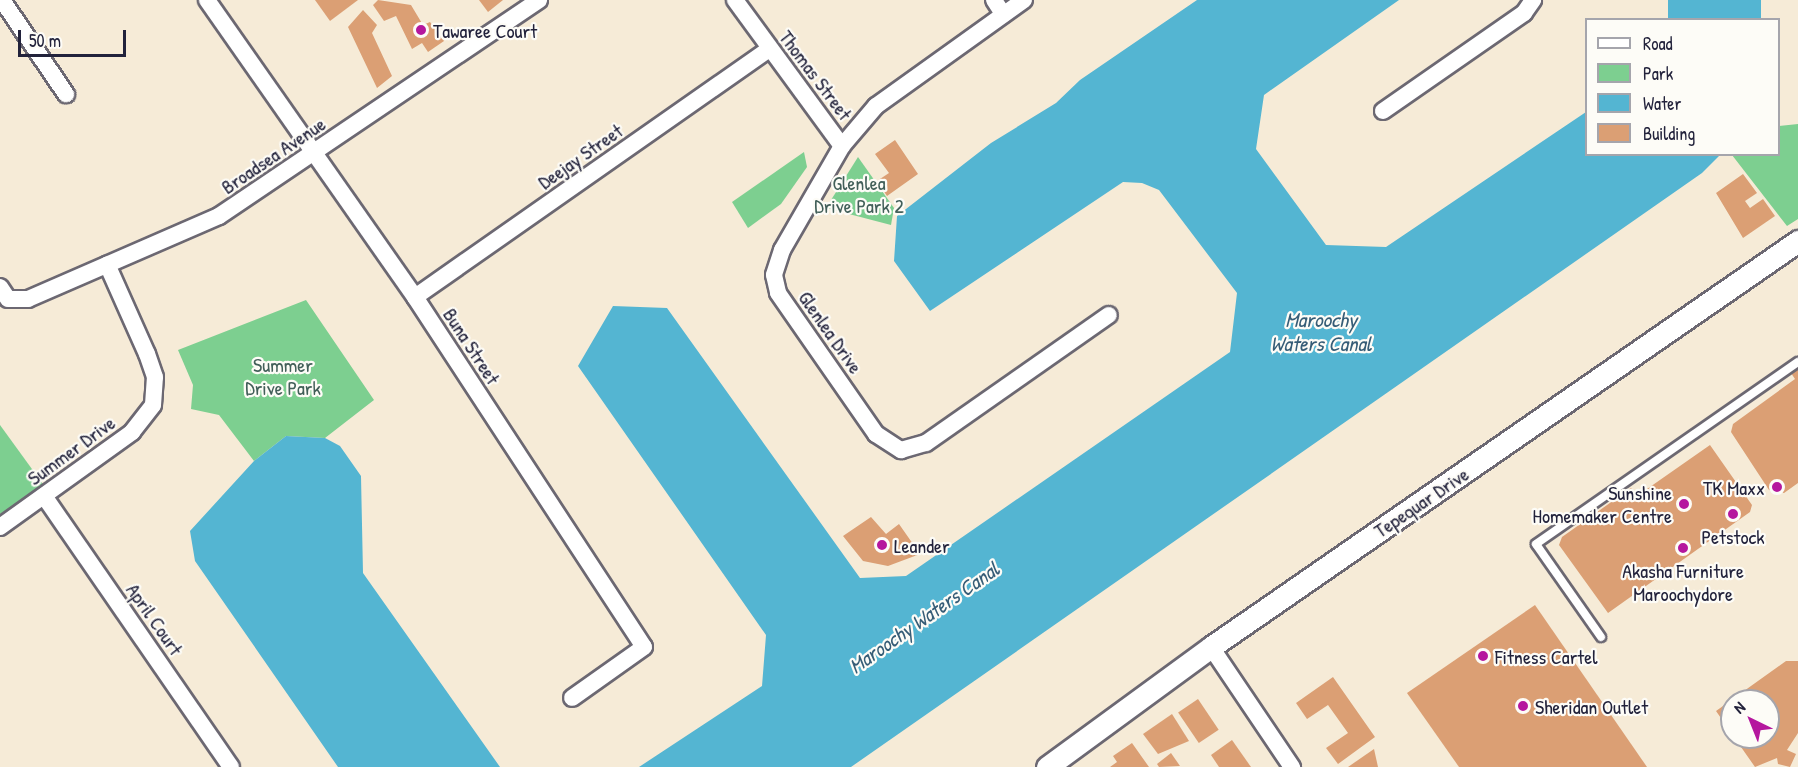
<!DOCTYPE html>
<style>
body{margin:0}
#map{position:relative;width:1798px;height:767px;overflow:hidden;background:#f6ebd7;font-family:"Patrick Hand",sans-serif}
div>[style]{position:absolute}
.green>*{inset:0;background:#7dcf90}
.water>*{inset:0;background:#54b5d2;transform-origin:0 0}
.building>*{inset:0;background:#db9f74;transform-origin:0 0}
.roads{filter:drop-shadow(2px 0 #6c6872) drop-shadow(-2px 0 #6c6872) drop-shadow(0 2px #6c6872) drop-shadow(0 -2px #6c6872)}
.service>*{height:8px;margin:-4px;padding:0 4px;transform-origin:4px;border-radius:4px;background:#fff}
.minor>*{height:16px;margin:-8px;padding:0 8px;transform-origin:8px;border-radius:8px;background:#fff}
.tertiary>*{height:21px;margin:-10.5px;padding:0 10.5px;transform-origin:10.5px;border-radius:10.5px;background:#fff}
.dots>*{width:16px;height:16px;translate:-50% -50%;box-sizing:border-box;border:3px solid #fdfcf7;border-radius:50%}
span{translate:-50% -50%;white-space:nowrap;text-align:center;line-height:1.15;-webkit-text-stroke:4.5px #fdfcf7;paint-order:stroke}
.poi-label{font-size:20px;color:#22223b}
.left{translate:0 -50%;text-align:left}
.right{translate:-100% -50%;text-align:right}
.street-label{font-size:20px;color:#22223b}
.park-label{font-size:20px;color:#425f59}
.water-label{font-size:21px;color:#365d77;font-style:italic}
.legend{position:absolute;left:1585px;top:18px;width:195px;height:138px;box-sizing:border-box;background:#fdfcf7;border:2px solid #a5a5ac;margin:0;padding:8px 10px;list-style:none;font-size:18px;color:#22223b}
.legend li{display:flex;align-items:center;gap:12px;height:30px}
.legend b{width:30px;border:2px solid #a5a5ac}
.north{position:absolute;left:1720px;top:689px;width:60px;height:60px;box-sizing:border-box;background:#fdfcf7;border:2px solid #a5a5ac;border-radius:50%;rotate:317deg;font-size:16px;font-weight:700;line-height:24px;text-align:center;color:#22223b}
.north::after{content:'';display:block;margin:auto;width:21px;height:27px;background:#b5179e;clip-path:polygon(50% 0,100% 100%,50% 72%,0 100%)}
.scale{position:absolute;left:18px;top:30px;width:108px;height:27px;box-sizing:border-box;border:3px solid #22223b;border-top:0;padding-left:8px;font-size:18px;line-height:21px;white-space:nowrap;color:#22223b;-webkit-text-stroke:4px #fdfcf7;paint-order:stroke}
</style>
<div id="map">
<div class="green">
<div style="clip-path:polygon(1798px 124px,1798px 219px,1787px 226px,1732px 155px,1778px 154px,1779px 126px)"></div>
<div style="clip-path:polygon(804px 152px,807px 167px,781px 204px,748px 228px,732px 202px)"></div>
<div style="clip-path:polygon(858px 157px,894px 208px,891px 225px,826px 208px)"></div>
<div style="clip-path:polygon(306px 300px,374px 400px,325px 438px,286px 436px,254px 461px,219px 415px,191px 409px,193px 385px,178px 350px)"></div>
<div style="clip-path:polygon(0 425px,45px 487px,0 514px)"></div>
</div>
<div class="water">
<div style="clip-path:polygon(1197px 0,1399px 0,1264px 95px,1256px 149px,1326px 245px,1386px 247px,1586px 112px,1586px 154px,1720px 155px,1702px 173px,851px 767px,639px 767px,762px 686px,766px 635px,578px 366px,613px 306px,667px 308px,860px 578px,906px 576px,1230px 352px,1237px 293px,1159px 190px,1142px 183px,1123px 182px,930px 311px,894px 261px,897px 216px,991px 143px,1056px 103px,1080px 80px)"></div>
<div style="left:1668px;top:0;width:93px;height:19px"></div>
<div style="clip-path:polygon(286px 436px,325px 438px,340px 446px,361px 476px,363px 573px,500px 767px,338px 767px,195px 561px,190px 531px,254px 461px)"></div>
</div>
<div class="building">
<div style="clip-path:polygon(315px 0,358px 0,330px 21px)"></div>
<div style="clip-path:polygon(378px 0,411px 5px,423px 25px,430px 22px,444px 41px,428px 52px,422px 43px,412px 49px,396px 16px,384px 21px,373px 5px)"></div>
<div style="clip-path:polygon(479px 0,503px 0,488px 12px)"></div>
<div style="clip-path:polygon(363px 10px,377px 25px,372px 33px,392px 76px,377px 88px,348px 27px)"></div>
<div style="clip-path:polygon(895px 140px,918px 174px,887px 196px,877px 181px,889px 173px,875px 154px)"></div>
<div style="clip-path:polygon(1743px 174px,1757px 193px,1745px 201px,1750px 208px,1763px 199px,1775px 216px,1743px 238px,1716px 193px)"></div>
<div style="clip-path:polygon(1798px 368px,1798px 483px,1784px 493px,1769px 490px,1731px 432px,1733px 424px,1795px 379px,1791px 373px)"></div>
<div style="clip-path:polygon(1710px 445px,1752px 505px,1750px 512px,1608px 613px,1559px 545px,1562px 537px,1631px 488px,1637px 496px)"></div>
<div style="clip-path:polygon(871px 517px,886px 534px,899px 524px,920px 554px,888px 566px,863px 561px,843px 536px)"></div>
<div style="clip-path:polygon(1535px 605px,1647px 767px,1459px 767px,1407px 693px)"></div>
<div style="clip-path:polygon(1786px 661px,1798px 661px,1798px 733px,1787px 750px,1796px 754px,1790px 767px,1778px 764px,1777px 758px,1755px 767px,1734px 737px,1768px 737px,1768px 701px,1732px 701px,1732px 734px,1716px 711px)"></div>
<div style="clip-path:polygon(1333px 677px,1375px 737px,1338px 764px,1326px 748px,1348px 733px,1328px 705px,1307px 719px,1296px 703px)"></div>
<div style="left:1198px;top:699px;width:37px;height:24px;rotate:56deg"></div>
<div style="clip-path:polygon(1172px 714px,1189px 741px,1158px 754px,1143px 734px)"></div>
<div style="clip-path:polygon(1232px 740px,1251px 767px,1219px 767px,1211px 755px)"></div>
<div style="clip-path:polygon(1132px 743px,1149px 767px,1110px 767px,1117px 762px,1113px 756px)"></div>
<div style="clip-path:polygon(1374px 749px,1378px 767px,1348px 767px)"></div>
<div style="clip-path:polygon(1171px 753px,1180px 766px,1159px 767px,1157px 764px)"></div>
</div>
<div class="roads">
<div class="service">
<div style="left:1601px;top:637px;width:113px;rotate:-125deg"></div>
<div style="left:1536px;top:544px;width:319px;rotate:-34.8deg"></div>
</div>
<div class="minor">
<div style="left:2px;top:0;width:114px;rotate:55.8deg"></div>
<div style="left:207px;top:0;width:363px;rotate:55deg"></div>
<div style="left:415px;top:297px;width:418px;rotate:56.8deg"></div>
<div style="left:644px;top:647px;width:88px;rotate:144.7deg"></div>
<div style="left:735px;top:0;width:181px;rotate:53.8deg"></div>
<div style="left:994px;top:0;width:17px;rotate:57deg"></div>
<div style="left:1024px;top:0;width:182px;rotate:144.4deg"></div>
<div style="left:876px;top:106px;width:52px;rotate:130.4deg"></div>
<div style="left:842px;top:146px;width:120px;rotate:120deg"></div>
<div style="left:782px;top:250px;width:26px;rotate:108deg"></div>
<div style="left:774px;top:275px;width:18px;rotate:77deg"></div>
<div style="left:778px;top:293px;width:172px;rotate:55.2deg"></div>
<div style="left:876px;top:434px;width:30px;rotate:33deg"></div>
<div style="left:901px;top:450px;width:26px;rotate:-16deg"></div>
<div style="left:926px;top:443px;width:223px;rotate:-35deg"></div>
<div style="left:1383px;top:111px;width:172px;rotate:-34.8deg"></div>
<div style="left:1524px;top:13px;width:16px;rotate:-55deg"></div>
<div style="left:0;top:287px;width:14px;rotate:56deg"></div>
<div style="left:8px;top:299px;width:20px"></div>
<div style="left:28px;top:299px;width:208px;rotate:-23.5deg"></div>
<div style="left:219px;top:216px;width:386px;rotate:-34deg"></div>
<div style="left:415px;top:297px;width:432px;rotate:-35deg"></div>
<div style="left:44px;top:496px;width:329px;rotate:55.4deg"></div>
<div style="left:0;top:527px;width:163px;rotate:-35.7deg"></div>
<div style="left:132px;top:432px;width:34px;rotate:-52deg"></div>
<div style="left:153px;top:405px;width:28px;rotate:-86deg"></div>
<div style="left:155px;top:377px;width:24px;rotate:-109deg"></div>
<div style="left:147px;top:354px;width:98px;rotate:-114deg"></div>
<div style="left:1211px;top:647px;width:145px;rotate:56deg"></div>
</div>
<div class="tertiary">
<div style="left:1047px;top:767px;width:203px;rotate:-36.2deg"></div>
<div style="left:1211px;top:647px;width:714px;rotate:-34.67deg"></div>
</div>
</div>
<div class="dots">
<div style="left:421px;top:30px;background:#b5179e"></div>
<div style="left:1777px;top:487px;background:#b5179e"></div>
<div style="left:1684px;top:504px;background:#b5179e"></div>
<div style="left:1733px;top:514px;background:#b5179e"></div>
<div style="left:882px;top:545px;background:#b5179e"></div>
<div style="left:1683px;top:548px;background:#b5179e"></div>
<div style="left:1483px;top:656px;background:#b5179e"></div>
<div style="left:1523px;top:706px;background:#b5179e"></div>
</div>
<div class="poi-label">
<span class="left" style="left:433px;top:30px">Tawaree Court</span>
<span class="right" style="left:1765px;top:487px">TK Maxx</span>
<span class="right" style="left:1672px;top:504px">Sunshine<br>Homemaker Centre</span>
<span style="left:1733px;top:536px">Petstock</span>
<span class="left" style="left:894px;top:545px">Leander</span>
<span style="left:1683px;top:582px">Akasha Furniture<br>Maroochydore</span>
<span class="left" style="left:1495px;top:656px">Fitness Cartel</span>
<span class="left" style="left:1535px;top:706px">Sheridan Outlet</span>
</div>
<div class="street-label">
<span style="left:816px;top:75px;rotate:53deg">Thomas Street</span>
<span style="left:273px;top:155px;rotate:-34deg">Broadsea Avenue</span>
<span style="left:580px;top:156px;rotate:-35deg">Deejay Street</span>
<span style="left:831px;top:332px;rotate:55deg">Glenlea Drive</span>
<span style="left:472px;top:346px;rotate:57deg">Buna Street</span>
<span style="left:71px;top:450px;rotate:-36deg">Summer Drive</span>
<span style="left:1421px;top:502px;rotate:-34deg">Tepequar Drive</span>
<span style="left:155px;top:619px;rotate:55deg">April Court</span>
</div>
<div class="park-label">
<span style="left:859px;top:194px">Glenlea<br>Drive Park 2</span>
<span style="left:283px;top:376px">Summer<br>Drive Park</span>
</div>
<div class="water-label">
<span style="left:1321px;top:332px">Maroochy<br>Waters Canal</span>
<span style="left:924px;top:618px;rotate:-35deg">Maroochy Waters Canal</span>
</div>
<ul class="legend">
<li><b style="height:8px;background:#fff"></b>Road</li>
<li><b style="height:16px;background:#7dcf90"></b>Park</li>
<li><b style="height:16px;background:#54b5d2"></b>Water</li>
<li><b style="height:16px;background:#db9f74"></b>Building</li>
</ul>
<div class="north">N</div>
<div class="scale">50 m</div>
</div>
